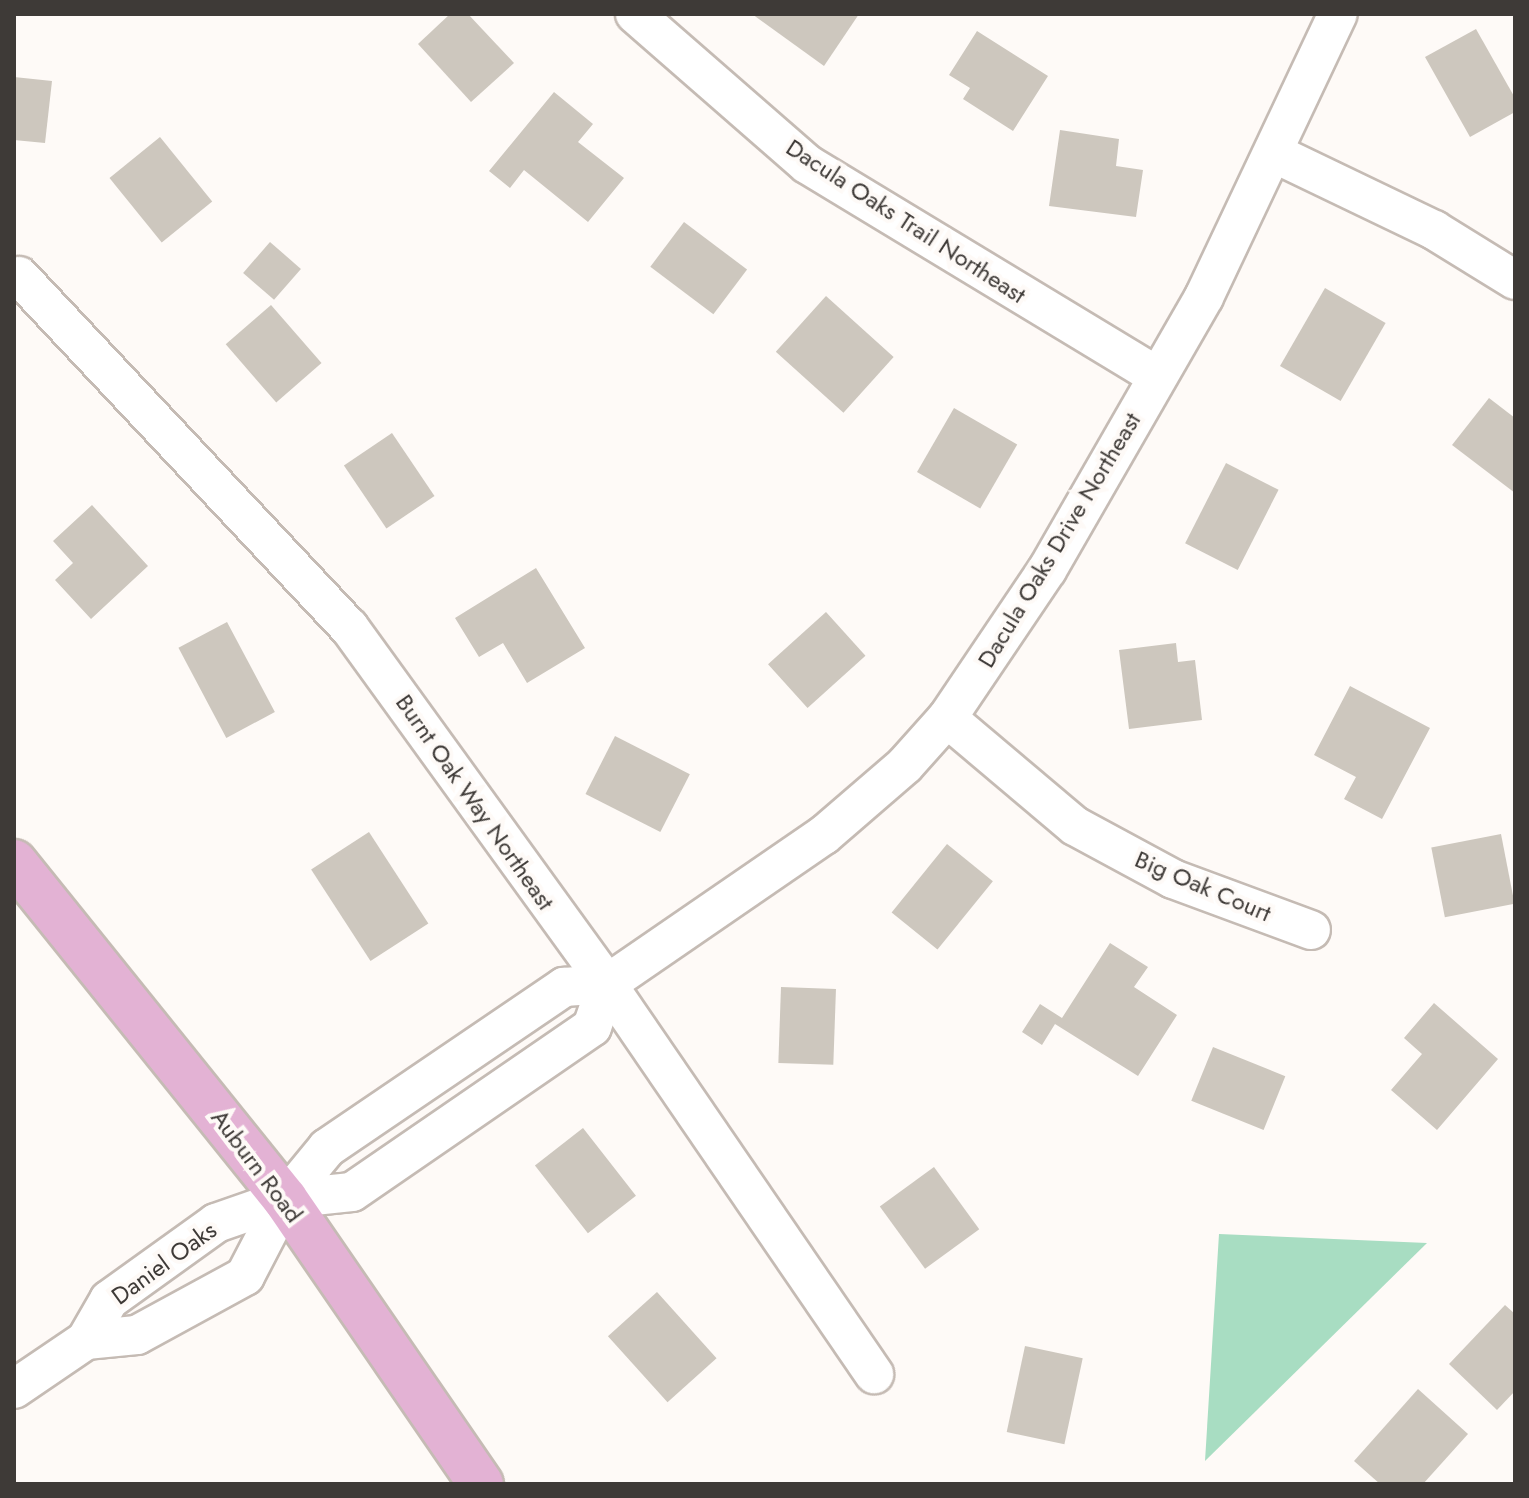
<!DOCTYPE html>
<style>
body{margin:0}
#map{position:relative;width:1529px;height:1498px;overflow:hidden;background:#fefaf7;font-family:Jost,sans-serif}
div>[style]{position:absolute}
.green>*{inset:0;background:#a8ddc2}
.building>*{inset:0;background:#cdc7be;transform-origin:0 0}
.roads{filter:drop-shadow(2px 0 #c5bbb4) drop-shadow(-2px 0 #c5bbb4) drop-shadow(0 2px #c5bbb4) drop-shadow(0 -2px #c5bbb4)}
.street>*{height:38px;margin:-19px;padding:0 19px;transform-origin:19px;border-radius:19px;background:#fff}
.primary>*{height:44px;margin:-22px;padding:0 22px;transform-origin:22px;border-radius:22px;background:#e3b2d4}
span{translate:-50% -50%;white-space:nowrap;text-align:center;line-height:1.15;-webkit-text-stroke:8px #fefaf7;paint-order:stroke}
.street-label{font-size:24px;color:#3e3a37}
.frame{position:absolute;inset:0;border:16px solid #3e3a37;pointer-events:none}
</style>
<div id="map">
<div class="green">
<div style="clip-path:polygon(1219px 1234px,1427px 1243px,1205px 1461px)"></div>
</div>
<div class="building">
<div style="clip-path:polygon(450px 14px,468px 14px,514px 63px,471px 102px,418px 44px)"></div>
<div style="clip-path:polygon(752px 14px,859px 14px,824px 66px)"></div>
<div style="clip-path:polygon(1476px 29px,1515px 98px,1515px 112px,1470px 137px,1425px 57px)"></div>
<div style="clip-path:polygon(977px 31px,1048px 76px,1013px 131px,963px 99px,970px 88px,949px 75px)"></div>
<div style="clip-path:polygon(14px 77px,52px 81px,45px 143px,14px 140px)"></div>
<div style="clip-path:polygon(554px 92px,593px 124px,578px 142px,624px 178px,588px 222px,524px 170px,510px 188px,489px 171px)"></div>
<div style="clip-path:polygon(1060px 130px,1119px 139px,1116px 166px,1143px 170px,1136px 217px,1049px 206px)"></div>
<div style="left:160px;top:137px;width:83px;height:65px;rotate:51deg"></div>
<div style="left:684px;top:222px;width:79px;height:56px;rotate:37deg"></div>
<div style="left:270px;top:242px;width:41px;height:41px;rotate:41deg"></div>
<div style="left:1325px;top:288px;width:70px;height:90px;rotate:30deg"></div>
<div style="left:826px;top:296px;width:91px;height:75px;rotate:42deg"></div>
<div style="left:271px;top:305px;width:77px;height:60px;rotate:49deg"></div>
<div style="clip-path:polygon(1489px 398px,1515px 418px,1515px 493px,1452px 445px)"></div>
<div style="left:954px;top:408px;width:73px;height:74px;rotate:30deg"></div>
<div style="left:392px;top:433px;width:76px;height:58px;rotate:56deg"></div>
<div style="left:1226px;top:463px;width:59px;height:90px;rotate:27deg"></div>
<div style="clip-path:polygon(92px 505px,148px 566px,91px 619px,55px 580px,73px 563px,53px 541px)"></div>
<div style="clip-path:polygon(536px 568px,585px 648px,527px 683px,503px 643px,479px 657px,455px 618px)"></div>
<div style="left:826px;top:612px;width:59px;height:78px;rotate:48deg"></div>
<div style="left:227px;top:622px;width:102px;height:55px;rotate:62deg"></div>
<div style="clip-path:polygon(1176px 643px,1178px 662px,1195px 660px,1202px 720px,1129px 729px,1119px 650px)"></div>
<div style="clip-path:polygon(1350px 686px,1430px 728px,1382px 819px,1344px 799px,1356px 777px,1314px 755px)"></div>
<div style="left:615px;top:736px;width:84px;height:65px;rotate:27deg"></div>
<div style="left:369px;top:832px;width:109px;height:69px;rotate:57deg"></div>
<div style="left:1501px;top:834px;width:71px;height:71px;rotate:79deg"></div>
<div style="left:947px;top:844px;width:59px;height:88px;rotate:39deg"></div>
<div style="clip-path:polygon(1110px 943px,1148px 967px,1134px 987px,1177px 1015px,1138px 1076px,1055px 1024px,1042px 1045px,1022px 1032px,1040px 1004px,1062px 1018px)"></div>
<div style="left:781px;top:987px;width:55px;height:76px;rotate:2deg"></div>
<div style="clip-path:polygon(1434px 1003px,1498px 1059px,1437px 1130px,1391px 1090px,1422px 1054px,1404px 1038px)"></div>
<div style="left:1213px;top:1047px;width:78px;height:58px;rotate:22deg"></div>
<div style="left:583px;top:1128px;width:86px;height:61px;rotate:52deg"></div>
<div style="left:934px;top:1167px;width:77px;height:67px;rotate:54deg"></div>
<div style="left:657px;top:1292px;width:89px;height:66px;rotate:48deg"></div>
<div style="clip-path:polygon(1505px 1305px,1515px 1314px,1515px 1391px,1497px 1410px,1449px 1364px)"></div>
<div style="left:1025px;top:1346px;width:59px;height:88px;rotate:12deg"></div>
<div style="clip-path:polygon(1418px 1389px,1468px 1434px,1423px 1484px,1380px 1484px,1354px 1461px)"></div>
</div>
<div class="roads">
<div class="street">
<div style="left:635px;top:14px;width:228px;rotate:41.1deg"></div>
<div style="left:807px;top:164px;width:408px;rotate:31.2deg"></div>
<div style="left:1274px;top:153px;width:178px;rotate:25.7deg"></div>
<div style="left:1434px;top:230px;width:95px;rotate:31.7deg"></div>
<div style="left:19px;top:276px;width:482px;rotate:46.8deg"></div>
<div style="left:349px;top:627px;width:440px;rotate:54.1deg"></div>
<div style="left:607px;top:984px;width:473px;rotate:55.6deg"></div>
<div style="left:947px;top:718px;width:167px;rotate:40.2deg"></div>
<div style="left:1075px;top:826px;width:111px;rotate:28.4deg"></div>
<div style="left:1173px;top:879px;width:147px;rotate:20.3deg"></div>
<div style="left:86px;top:1340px;width:51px;rotate:-5.6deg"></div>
<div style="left:137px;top:1335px;width:123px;rotate:-28.6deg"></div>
<div style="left:245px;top:1276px;width:87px;rotate:-62.5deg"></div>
<div style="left:285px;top:1199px;width:66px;rotate:-50.5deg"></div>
<div style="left:327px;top:1148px;width:287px;rotate:-34.2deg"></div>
<div style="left:564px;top:987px;width:43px;rotate:-4deg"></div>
<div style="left:607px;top:984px;width:263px;rotate:-34.5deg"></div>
<div style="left:824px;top:835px;width:107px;rotate:-40.8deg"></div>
<div style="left:905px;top:765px;width:63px;rotate:-48.2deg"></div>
<div style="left:947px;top:718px;width:179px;rotate:-56deg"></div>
<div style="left:1047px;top:570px;width:315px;rotate:-60.1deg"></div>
<div style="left:1204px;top:297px;width:313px;rotate:-64.7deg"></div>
<div style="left:14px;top:1389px;width:87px;rotate:-34.2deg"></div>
<div style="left:86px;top:1340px;width:46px;rotate:-60.1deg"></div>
<div style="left:109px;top:1300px;width:132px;rotate:-35.7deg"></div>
<div style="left:216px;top:1223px;width:73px;rotate:-19.2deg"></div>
<div style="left:285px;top:1199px;width:67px;rotate:-6deg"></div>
<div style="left:352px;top:1192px;width:291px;rotate:-34.5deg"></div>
<div style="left:592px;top:1027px;width:46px;rotate:-70.8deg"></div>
</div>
<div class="primary">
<div style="left:14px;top:862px;width:432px;rotate:51.2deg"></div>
<div style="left:285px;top:1199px;width:346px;rotate:55.5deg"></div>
</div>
</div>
<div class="street-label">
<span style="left:906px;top:221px;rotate:33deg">Dacula Oaks Trail Northeast</span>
<span style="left:1059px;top:540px;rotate:-59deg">Dacula Oaks Drive Northeast</span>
<span style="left:475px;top:802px;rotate:55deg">Burnt Oak Way Northeast</span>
<span style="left:1203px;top:886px;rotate:23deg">Big Oak Court</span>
<span style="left:257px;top:1166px;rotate:53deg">Auburn Road</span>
<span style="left:164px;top:1263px;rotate:-36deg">Daniel Oaks</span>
</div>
<div class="frame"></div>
</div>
